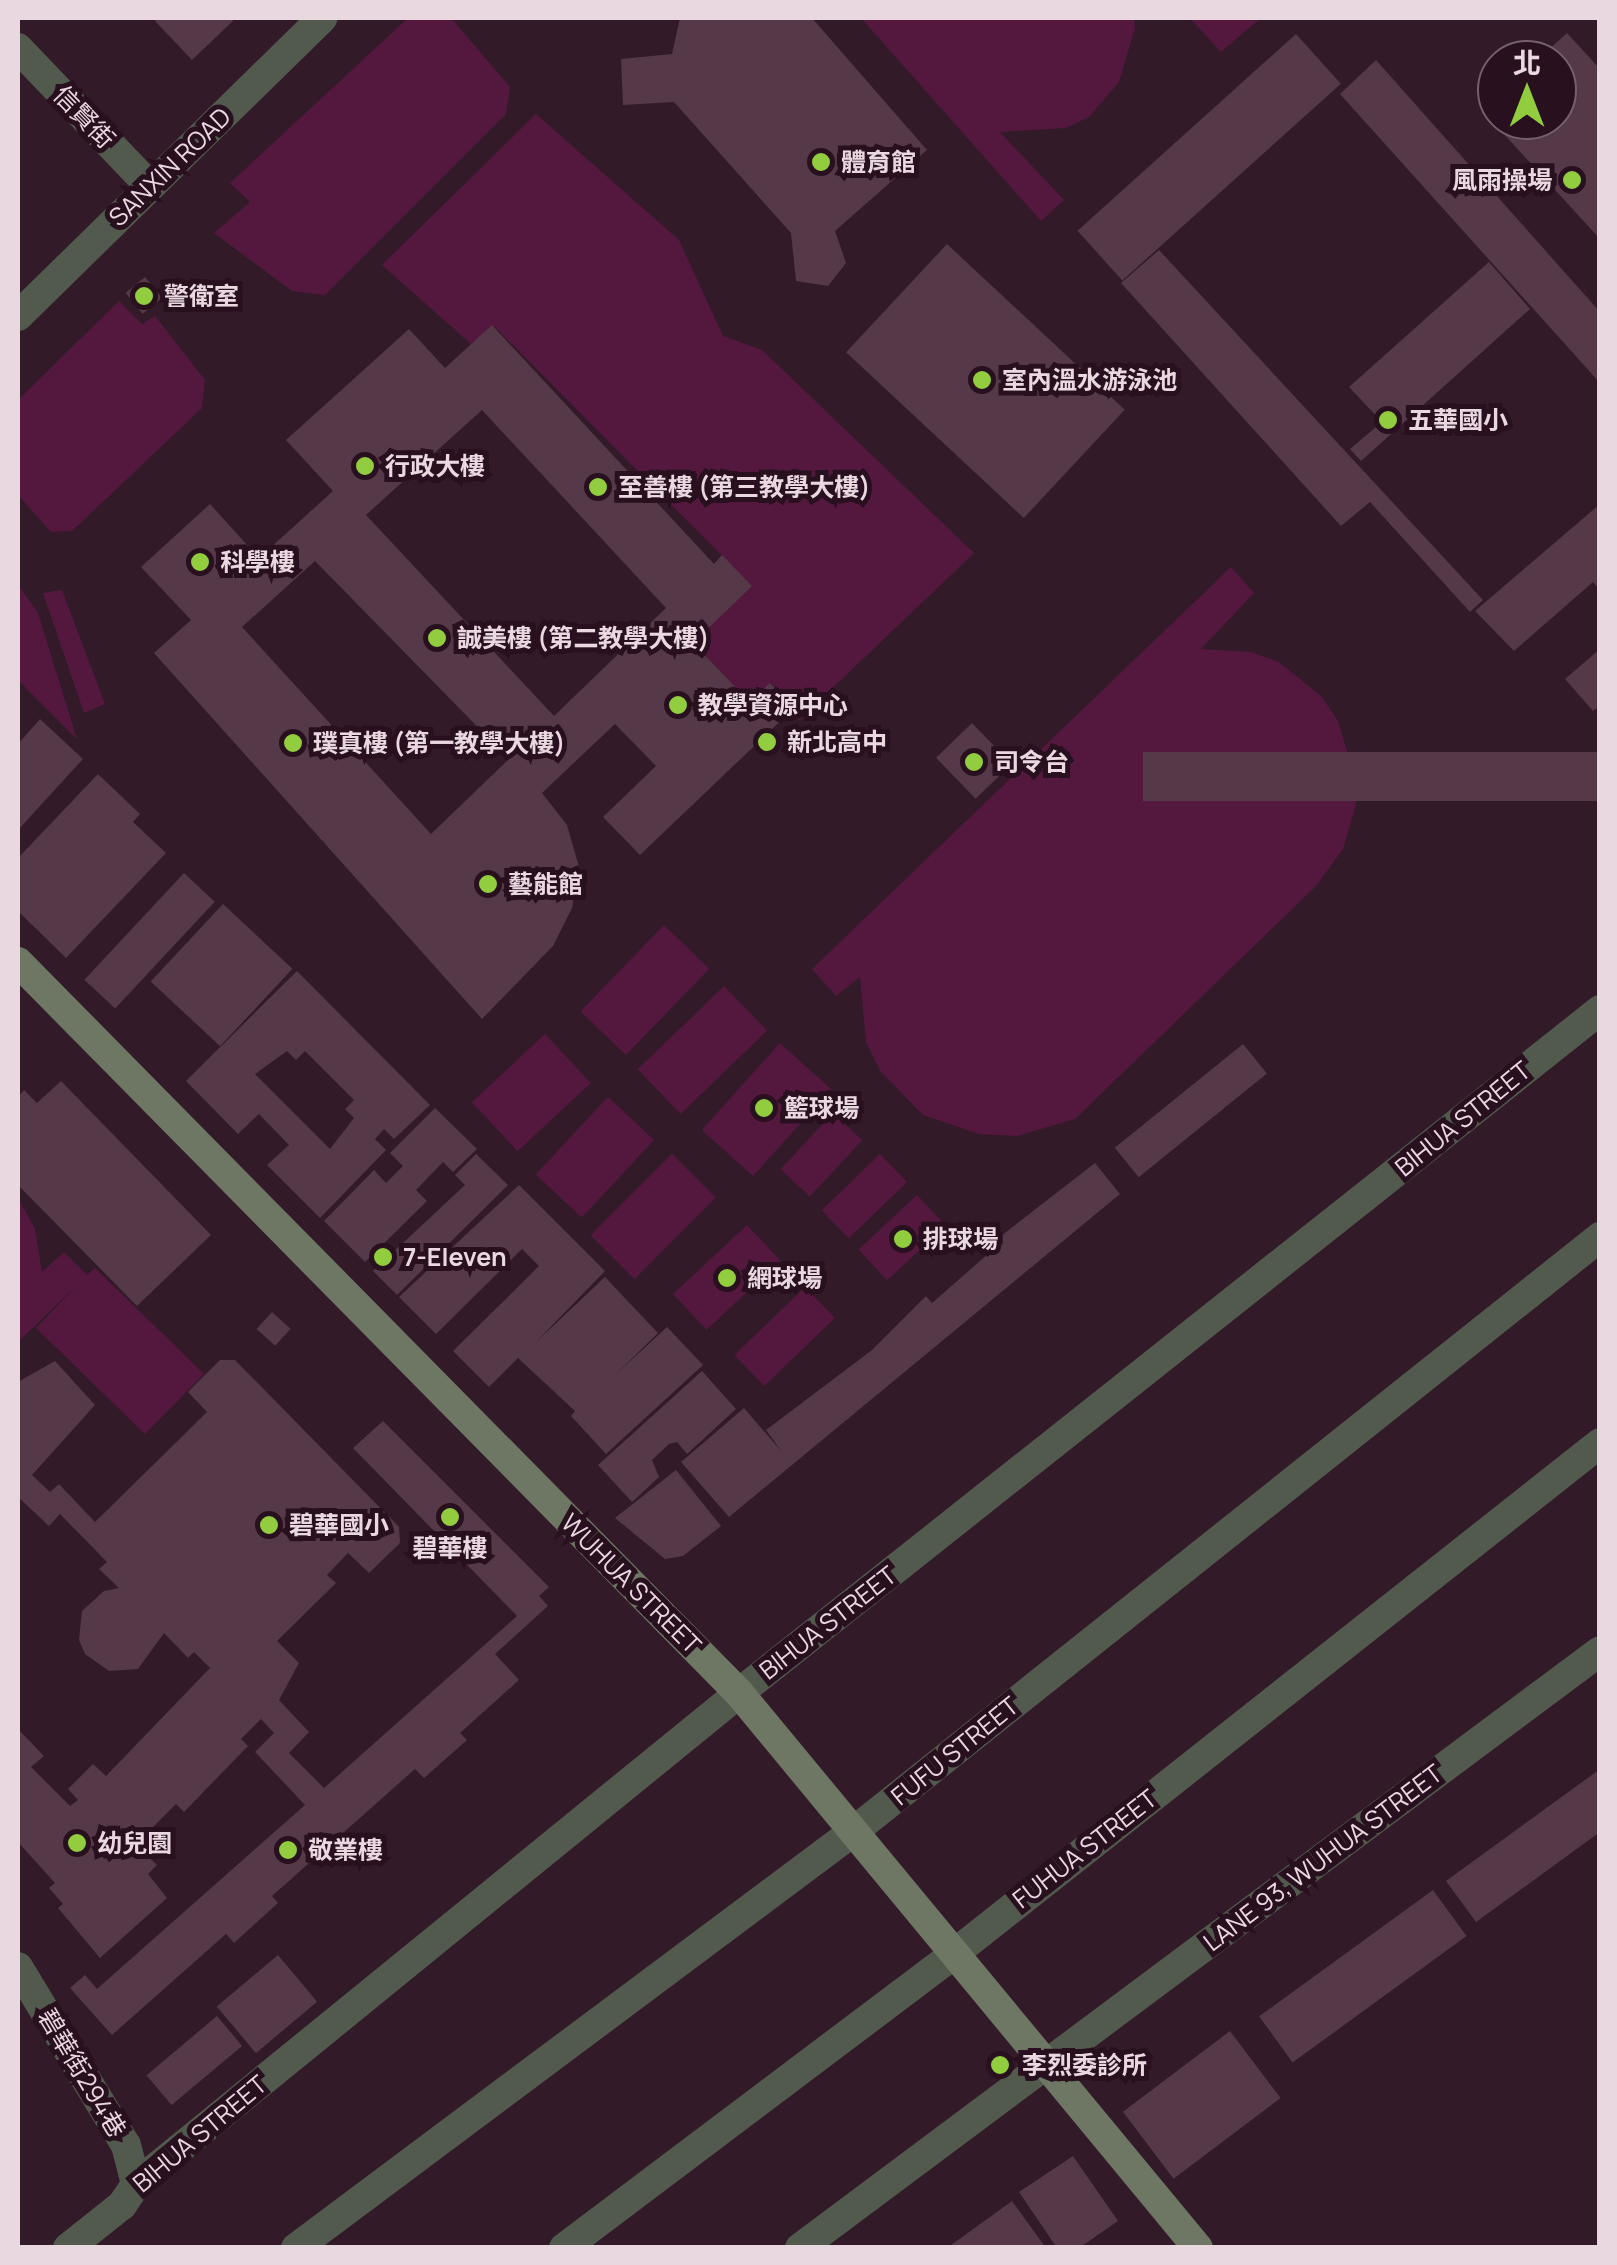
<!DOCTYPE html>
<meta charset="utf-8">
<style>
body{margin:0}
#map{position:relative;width:1617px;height:2265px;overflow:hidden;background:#321a28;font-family:Manrope,"Noto Sans TC",sans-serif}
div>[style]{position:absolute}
.green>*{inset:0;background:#54183f;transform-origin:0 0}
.building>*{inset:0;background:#553949;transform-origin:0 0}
.street>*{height:30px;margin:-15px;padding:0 15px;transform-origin:15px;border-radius:15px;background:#52594d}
.secondary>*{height:30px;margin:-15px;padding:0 15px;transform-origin:15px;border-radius:15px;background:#6d7764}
.dots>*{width:28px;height:28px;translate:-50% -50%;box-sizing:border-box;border:5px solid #28101f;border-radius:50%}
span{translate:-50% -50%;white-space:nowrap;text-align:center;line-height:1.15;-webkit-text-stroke:10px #28101f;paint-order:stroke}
.street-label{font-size:25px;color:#ead8e1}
.poi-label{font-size:25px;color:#ead8e1;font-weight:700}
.left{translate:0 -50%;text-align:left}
.right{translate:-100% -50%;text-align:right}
.frame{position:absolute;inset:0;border:20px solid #ead8e1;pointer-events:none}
.north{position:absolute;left:1477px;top:40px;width:100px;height:100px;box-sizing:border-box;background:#28101f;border:2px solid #76606d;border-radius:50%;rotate:0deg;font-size:28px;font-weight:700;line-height:40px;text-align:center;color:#ead8e1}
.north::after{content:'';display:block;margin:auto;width:35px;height:45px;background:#91cd3f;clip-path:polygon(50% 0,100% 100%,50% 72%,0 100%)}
</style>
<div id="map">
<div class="green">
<div style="clip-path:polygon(408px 18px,451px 18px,510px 87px,506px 114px,325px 295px,292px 291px,214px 233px,250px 202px,230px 183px)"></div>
<div style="clip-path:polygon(861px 18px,1134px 18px,1135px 28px,1119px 82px,1089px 117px,1066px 128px,1000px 132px,1064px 200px,1041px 221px)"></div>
<div style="clip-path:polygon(1190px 18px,1261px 18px,1221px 52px)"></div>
<div style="clip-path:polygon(536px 114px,679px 240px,723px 336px,762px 350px,974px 553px,799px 720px,771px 683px,750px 702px,693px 643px,751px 585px,493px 325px,471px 344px,382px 265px)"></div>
<div style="clip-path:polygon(119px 301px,142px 324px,155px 316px,205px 380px,202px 408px,72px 531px,51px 532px,18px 495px,18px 400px)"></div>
<div style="clip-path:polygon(1231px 567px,1254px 593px,1201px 649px,1251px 652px,1279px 662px,1322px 697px,1338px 721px,1354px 775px,1356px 804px,1343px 849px,1316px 886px,1075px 1119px,1017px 1136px,979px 1134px,923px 1115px,881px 1072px,866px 1042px,860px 977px,836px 996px,812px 969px)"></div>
<div style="clip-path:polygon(18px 585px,38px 613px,77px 739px,18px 680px)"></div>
<div style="clip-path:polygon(62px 590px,105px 704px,84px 713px,43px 593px)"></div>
<div style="left:664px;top:925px;width:63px;height:120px;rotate:44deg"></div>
<div style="left:724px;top:986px;width:62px;height:120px;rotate:46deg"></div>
<div style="left:545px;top:1034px;width:67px;height:100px;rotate:47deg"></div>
<div style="left:780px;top:1043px;width:69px;height:117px;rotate:42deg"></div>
<div style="left:608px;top:1097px;width:63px;height:106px;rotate:43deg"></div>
<div style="left:833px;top:1113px;width:40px;height:77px;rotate:43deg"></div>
<div style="left:672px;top:1154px;width:62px;height:115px;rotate:45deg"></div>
<div style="left:880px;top:1154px;width:39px;height:81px;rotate:46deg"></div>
<div style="left:917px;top:1195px;width:42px;height:80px;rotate:47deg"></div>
<div style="clip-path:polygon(18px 1198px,35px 1229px,42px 1272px,64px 1252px,87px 1275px,95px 1268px,204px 1374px,145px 1434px,36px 1328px,77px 1285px,18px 1342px)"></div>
<div style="left:747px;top:1225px;width:49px;height:101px;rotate:47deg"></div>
<div style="left:805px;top:1287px;width:43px;height:98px;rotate:46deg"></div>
</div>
<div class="building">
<div style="clip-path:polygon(159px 18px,236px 18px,192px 60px,155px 21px)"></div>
<div style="clip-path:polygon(680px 18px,812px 18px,927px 150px,835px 231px,846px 263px,828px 286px,796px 281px,791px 233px,674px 102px,623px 105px,621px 59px,672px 54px)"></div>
<div style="clip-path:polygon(1567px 33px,1600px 69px,1600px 239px,1481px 109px,1497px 96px,1497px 120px,1557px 120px,1557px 60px,1537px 60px)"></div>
<div style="left:1296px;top:34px;width:67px;height:294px;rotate:48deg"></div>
<div style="clip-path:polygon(1376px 60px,1600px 312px,1600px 383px,1340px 94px)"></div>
<div style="left:947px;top:244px;width:243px;height:148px;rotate:43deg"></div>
<div style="clip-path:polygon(1159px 250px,1483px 600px,1470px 612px,1370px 502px,1341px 526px,1121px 283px)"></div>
<div style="clip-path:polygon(1489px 262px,1530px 309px,1361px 461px,1350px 449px,1382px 422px,1349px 387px)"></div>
<div style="left:145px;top:277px;width:27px;height:25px;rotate:51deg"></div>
<div style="clip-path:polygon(evenodd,492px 325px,714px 564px,722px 555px,752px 586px,693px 643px,750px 702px,770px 683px,794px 708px,640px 855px,603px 817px,656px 766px,615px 724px,542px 793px,567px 825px,579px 867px,572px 908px,553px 946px,482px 1019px,154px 653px,191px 620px,141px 567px,210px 504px,259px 558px,333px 491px,286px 440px,409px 329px,445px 368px,492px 325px,482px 410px,666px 608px,554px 716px,366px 515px,482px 410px,492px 325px,315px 561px,509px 759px,431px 834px,242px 627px,315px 561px)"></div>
<div style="clip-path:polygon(1600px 504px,1600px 590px,1593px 582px,1514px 651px,1475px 611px)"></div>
<div style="clip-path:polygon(1600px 649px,1600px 706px,1593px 711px,1565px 679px)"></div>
<div style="clip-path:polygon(40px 719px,83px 759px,18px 830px,18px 744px)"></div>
<div style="left:972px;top:723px;width:57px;height:50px;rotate:46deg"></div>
<div style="left:1600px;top:752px;width:49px;height:457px;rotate:90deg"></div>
<div style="clip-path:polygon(98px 774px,140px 814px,133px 822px,166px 853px,66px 958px,18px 911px,18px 858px)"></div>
<div style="left:184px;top:873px;width:42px;height:146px;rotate:43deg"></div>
<div style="left:223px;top:904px;width:95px;height:106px;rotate:43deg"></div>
<div style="clip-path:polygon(evenodd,297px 971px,430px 1105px,394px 1139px,384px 1129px,375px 1139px,386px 1150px,320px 1218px,267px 1165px,289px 1145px,259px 1114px,238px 1134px,186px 1081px,297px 971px,287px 1051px,296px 1060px,305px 1051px,354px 1100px,345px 1109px,354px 1118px,330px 1149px,255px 1074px,287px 1051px)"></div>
<div style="left:1243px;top:1044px;width:38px;height:165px;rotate:51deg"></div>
<div style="clip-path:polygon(61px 1081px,211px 1235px,137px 1306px,18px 1185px,18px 1097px,24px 1090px,37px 1103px)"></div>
<div style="clip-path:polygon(435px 1108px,477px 1149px,453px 1172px,443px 1162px,416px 1190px,427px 1201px,365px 1262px,324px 1221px,374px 1170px,386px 1183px,403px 1166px,390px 1153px)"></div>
<div style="clip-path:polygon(476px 1154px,508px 1185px,397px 1295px,373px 1271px,465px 1185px,455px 1175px)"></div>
<div style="clip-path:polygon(1095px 1163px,1120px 1194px,729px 1517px,681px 1462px,744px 1408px,782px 1452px,766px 1430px,872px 1350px,926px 1296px,932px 1303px,996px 1247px,992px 1243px)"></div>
<div style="clip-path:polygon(519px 1185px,605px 1271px,536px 1342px,605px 1277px,658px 1333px,615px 1375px,667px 1327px,703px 1365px,606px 1454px,571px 1416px,575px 1411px,518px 1358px,489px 1387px,453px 1351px,539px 1266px,522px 1249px,436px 1334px,399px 1297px)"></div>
<div style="left:272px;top:1312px;width:25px;height:23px;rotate:42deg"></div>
<div style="clip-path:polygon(220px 1360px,235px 1360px,399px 1527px,400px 1543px,369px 1573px,348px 1553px,327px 1575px,336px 1583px,277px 1641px,299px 1663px,279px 1700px,309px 1732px,289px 1753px,324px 1788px,517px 1616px,353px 1448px,383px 1421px,549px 1587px,539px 1596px,548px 1606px,495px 1654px,519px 1680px,460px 1733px,467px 1740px,424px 1778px,415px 1769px,272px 1896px,278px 1903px,234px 1943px,226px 1934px,112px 2035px,70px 1988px,85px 1975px,97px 1989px,305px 1805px,255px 1752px,274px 1733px,261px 1719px,241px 1739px,248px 1746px,184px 1812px,176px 1804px,136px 1844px,157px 1865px,148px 1874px,167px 1898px,100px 1958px,58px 1908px,63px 1904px,49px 1888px,55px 1883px,18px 1842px,18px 1729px,44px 1756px,31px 1767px,70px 1806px,78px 1800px,68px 1789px,93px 1764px,106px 1776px,210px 1668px,194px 1652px,188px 1658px,164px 1633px,138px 1669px,109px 1671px,85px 1654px,79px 1640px,82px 1611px,104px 1591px,119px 1588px,99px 1569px,107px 1562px,60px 1514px,49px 1526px,18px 1497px,18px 1382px,55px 1361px,95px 1405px,32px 1475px,50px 1492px,59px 1484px,95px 1522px,207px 1412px,188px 1392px)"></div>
<div style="clip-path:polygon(702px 1371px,736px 1409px,687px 1454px,677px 1442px,669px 1444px,652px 1460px,659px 1477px,632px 1502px,598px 1465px)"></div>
<div style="clip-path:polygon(676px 1470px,721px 1526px,683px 1556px,665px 1559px,615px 1518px)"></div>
<div style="clip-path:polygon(1600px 1769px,1600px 1832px,1476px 1922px,1446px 1881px)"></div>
<div style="left:1433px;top:1890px;width:57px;height:215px;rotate:54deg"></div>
<div style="left:278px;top:1955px;width:61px;height:80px;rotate:50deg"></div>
<div style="left:217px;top:2016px;width:39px;height:92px;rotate:50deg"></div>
<div style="left:1230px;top:2031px;width:84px;height:134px;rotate:53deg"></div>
<div style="clip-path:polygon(1073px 2156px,1118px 2221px,1079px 2248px,1057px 2248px,1019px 2192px)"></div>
<div style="clip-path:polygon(1012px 2201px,1046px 2248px,947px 2248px)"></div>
</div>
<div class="street">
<div style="left:18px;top:48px;width:191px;rotate:46.3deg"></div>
<div style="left:18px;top:316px;width:426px;rotate:-44.4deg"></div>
<div style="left:18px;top:1967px;width:208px;rotate:58.8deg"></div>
<div style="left:126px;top:2145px;width:40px;rotate:75.6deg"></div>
<div style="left:68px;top:2248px;width:69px;rotate:-38.5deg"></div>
<div style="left:122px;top:2205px;width:25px;rotate:-56deg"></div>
<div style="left:136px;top:2184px;width:778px;rotate:-39.15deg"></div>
<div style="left:739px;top:1693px;width:1099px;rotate:-38.42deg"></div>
<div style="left:296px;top:2248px;width:697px;rotate:-36.77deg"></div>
<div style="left:854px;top:1831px;width:954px;rotate:-38.53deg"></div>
<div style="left:564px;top:2248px;width:490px;rotate:-37deg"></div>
<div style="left:955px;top:1953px;width:822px;rotate:-38.33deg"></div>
<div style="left:800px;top:2248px;width:998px;rotate:-36.73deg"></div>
</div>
<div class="secondary">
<div style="left:18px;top:962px;width:1027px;rotate:45.39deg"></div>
<div style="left:739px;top:1693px;width:720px;rotate:50.41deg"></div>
</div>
<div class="dots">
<div style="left:821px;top:162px;background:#91cd3f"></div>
<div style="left:1572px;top:180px;background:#91cd3f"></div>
<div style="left:144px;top:296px;background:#91cd3f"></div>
<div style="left:982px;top:380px;background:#91cd3f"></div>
<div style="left:1388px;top:420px;background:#91cd3f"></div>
<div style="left:365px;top:466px;background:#91cd3f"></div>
<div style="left:598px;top:487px;background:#91cd3f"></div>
<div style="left:200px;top:562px;background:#91cd3f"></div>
<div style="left:437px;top:638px;background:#91cd3f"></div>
<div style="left:678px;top:705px;background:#91cd3f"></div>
<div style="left:767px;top:742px;background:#91cd3f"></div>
<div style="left:293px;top:743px;background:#91cd3f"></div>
<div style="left:974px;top:762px;background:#91cd3f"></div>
<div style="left:488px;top:884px;background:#91cd3f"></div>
<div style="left:764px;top:1108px;background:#91cd3f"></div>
<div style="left:903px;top:1239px;background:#91cd3f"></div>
<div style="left:383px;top:1257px;background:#91cd3f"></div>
<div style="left:727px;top:1278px;background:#91cd3f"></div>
<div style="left:450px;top:1517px;background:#91cd3f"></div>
<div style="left:269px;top:1525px;background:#91cd3f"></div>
<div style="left:77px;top:1843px;background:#91cd3f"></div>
<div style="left:288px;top:1850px;background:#91cd3f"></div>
<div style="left:1000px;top:2065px;background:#91cd3f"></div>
</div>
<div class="street-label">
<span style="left:84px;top:117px;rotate:46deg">信賢街</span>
<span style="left:170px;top:167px;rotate:-44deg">SANXIN ROAD</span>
<span style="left:1463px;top:1119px;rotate:-39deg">BIHUA STREET</span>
<span style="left:631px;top:1584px;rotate:45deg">WUHUA STREET</span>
<span style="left:828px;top:1623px;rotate:-38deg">BIHUA STREET</span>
<span style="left:955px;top:1751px;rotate:-39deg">FUFU STREET</span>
<span style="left:1085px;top:1849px;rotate:-38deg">FUHUA STREET</span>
<span style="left:1323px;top:1858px;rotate:-37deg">LANE 93, WUHUA STREET</span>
<span style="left:82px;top:2073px;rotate:59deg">碧華街294巷</span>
<span style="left:200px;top:2134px;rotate:-40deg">BIHUA STREET</span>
</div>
<div class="poi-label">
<span class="left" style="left:841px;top:162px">體育館</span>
<span class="right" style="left:1552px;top:180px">風雨操場</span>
<span class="left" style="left:164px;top:296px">警衛室</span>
<span class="left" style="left:1002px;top:380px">室內溫水游泳池</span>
<span class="left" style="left:1408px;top:420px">五華國小</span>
<span class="left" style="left:385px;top:466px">行政大樓</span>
<span class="left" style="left:618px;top:487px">至善樓 (第三教學大樓)</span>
<span class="left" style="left:220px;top:562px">科學樓</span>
<span class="left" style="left:457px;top:638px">誠美樓 (第二教學大樓)</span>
<span class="left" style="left:698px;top:705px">教學資源中心</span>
<span class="left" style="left:787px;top:742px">新北高中</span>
<span class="left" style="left:313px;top:743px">璞真樓 (第一教學大樓)</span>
<span class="left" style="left:994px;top:762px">司令台</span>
<span class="left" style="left:508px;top:884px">藝能館</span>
<span class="left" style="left:784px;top:1108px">籃球場</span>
<span class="left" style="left:923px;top:1239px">排球場</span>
<span class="left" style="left:403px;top:1257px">7-Eleven</span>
<span class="left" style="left:747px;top:1278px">網球場</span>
<span class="left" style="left:289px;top:1525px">碧華國小</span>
<span style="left:450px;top:1548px">碧華樓</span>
<span class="left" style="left:97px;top:1843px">幼兒園</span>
<span class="left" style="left:308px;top:1850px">敬業樓</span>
<span class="left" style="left:1022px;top:2065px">李烈委診所</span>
</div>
<div class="frame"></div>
<div class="north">北</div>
</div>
